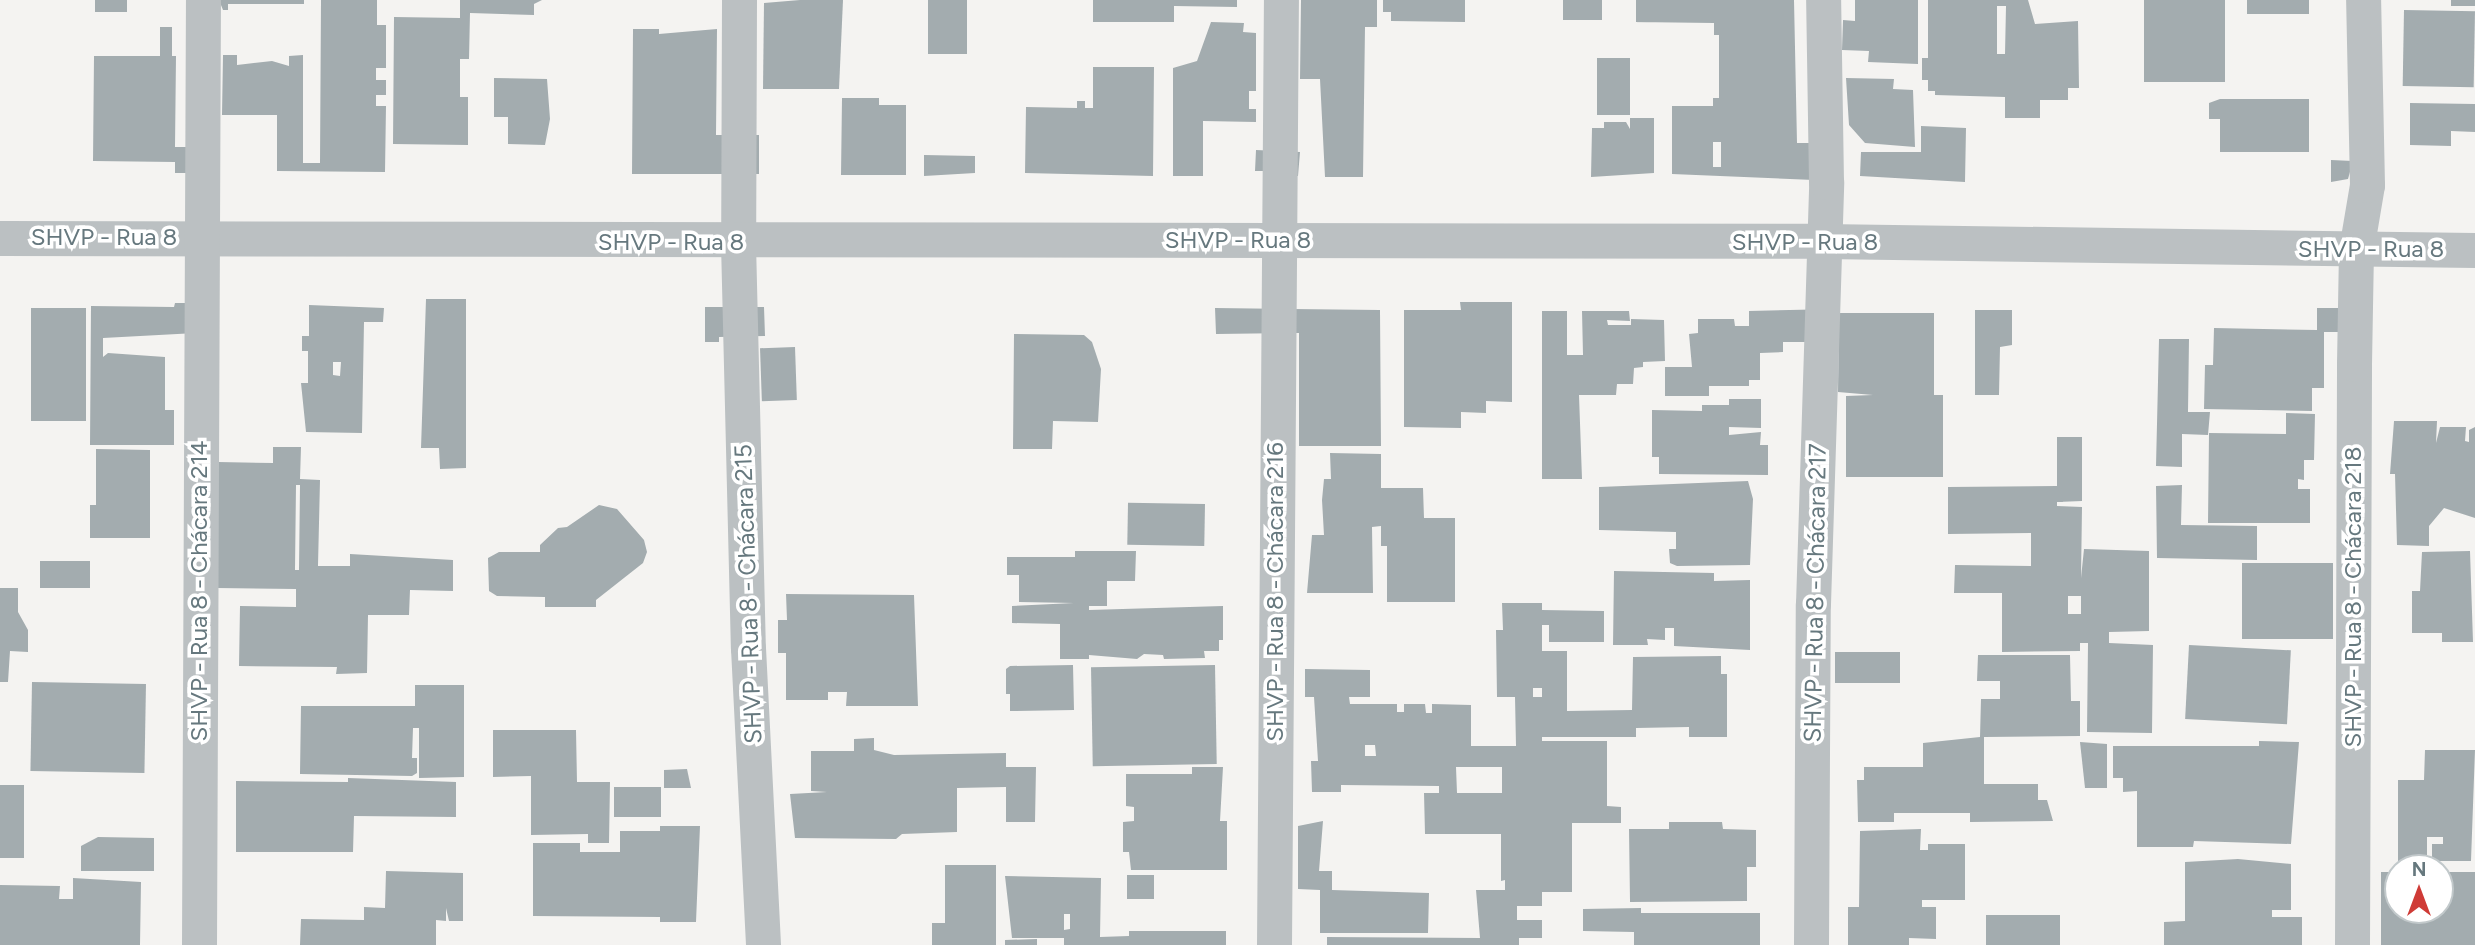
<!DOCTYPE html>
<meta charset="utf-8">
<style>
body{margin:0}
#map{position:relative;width:2475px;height:945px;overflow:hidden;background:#f4f3f1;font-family:Figtree,sans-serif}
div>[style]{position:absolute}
.building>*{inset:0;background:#a3acaf;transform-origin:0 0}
.minor>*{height:35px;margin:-17.5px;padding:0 17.5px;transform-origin:17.5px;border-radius:17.5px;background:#bbc0c2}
span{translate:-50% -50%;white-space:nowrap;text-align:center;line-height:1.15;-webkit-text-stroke:7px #fff;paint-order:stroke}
.street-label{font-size:24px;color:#66787e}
.north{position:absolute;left:2384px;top:854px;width:70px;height:70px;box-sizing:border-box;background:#fff;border:2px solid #c2c9cb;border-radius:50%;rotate:0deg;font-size:19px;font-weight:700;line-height:28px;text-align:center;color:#66787e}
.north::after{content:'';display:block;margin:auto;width:24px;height:32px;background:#cf3b36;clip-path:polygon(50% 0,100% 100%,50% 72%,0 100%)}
</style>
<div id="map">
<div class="building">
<div style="left:95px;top:0;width:32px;height:12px"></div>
<div style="clip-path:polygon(219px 0,304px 0,304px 4px,228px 4px,228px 10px,223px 10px)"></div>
<div style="clip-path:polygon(321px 0,377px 0,377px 25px,386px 25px,386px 68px,376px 68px,376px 80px,386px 80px,386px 95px,376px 95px,376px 106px,386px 106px,385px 172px,277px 171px,277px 115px,222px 115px,223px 55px,237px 55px,237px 65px,272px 61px,289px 66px,289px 56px,303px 55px,303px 163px,320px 163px)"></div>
<div style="clip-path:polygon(460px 0,542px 0,534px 4px,534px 15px,470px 13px,469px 59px,460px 59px,460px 97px,468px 97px,468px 145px,393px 144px,394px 17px,460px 18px)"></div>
<div style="clip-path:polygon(800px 0,843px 0,839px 89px,763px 89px,764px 3px)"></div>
<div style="left:928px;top:0;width:39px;height:54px"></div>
<div style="clip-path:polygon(1093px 0,1237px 0,1237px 7px,1174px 6px,1174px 22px,1093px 22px)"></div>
<div style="clip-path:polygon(1301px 0,1377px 0,1377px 27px,1365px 27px,1363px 177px,1325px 177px,1320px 79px,1300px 79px)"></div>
<div style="clip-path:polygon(1383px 0,1465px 0,1465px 22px,1391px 21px,1391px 12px,1383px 12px)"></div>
<div style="left:1563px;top:0;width:39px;height:20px"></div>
<div style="clip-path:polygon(evenodd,1636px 0,1794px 0,1797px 143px,1823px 143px,1814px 180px,1672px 174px,1672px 106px,1713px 106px,1713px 98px,1719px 98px,1719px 35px,1714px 35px,1714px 23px,1636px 22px,1636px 0,1713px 142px,1721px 142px,1721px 167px,1713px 167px,1713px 142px)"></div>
<div style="clip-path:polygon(1855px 0,1918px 0,1918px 64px,1868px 62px,1869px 51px,1842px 50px,1843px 20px,1855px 21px)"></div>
<div style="clip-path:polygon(evenodd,1928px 0,2028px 0,2035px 24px,2078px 21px,2079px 88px,2068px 88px,2068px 100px,2040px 100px,2040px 118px,2005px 118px,2005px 97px,1935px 95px,1935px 91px,1928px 91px,1928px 80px,1922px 80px,1922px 58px,1928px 58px,1928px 0,1997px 6px,2006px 6px,2005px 54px,1997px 54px,1997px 6px)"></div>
<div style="left:2144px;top:0;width:81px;height:82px"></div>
<div style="left:2247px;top:0;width:62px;height:14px"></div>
<div style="left:2451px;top:0;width:24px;height:6px"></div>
<div style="left:2404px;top:10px;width:71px;height:76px;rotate:1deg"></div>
<div style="clip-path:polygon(1211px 22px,1244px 23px,1243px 32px,1256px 33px,1256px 91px,1249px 91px,1249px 109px,1256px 109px,1256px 122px,1203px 121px,1203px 176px,1173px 176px,1173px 68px,1197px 61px)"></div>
<div style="clip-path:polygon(160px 27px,172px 27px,172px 56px,176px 56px,175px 147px,200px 147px,200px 173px,175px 173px,175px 162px,93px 161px,94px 56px,160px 56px)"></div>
<div style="clip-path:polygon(633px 29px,659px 29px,659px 34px,717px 29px,716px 135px,759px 135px,759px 174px,632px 174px)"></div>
<div style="left:1597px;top:58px;width:33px;height:57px"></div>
<div style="clip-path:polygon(1093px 67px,1154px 67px,1153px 176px,1025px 173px,1026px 107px,1077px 108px,1077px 101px,1085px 101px,1085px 108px,1093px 108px)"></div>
<div style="clip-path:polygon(494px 78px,547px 79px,550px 119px,545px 145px,508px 144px,508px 117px,494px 117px)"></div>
<div style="clip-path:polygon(1846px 78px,1894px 79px,1893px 89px,1913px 90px,1915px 147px,1865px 143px,1849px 125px)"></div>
<div style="clip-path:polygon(842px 98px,879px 98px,879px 105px,906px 105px,906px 175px,841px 175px)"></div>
<div style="clip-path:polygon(2220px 99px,2309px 99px,2309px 152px,2220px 152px,2220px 119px,2209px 119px,2209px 103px)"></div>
<div style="clip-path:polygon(2410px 103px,2475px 104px,2475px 132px,2451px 131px,2451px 146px,2410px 145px)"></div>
<div style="clip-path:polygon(1630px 118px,1654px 118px,1654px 173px,1591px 177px,1592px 128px,1604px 128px,1604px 122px,1626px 122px,1630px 129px)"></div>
<div style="clip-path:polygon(1921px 126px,1966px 128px,1965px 182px,1860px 176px,1861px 152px,1921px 152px)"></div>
<div style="clip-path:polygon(1256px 150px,1300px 152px,1298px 176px,1265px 177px,1265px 171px,1255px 171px)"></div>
<div style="clip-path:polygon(924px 155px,975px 156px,975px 173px,924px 176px)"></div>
<div style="clip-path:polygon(2331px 160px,2353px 161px,2348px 179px,2331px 182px)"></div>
<div style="clip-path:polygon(426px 299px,466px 299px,466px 468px,440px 469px,439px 448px,421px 448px)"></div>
<div style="clip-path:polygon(1460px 302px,1512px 302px,1512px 402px,1486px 401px,1486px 413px,1461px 412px,1461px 428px,1404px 427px,1404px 310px,1461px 310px)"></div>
<div style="clip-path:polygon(175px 303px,196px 303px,196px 333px,103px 338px,103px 357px,108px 353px,165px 357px,165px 410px,174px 410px,174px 445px,90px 445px,91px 306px,174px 307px)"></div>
<div style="clip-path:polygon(evenodd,309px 305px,384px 308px,383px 322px,364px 322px,362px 433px,306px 432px,301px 383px,308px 383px,308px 351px,302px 351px,302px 336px,309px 336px,309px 305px,333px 362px,341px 362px,340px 376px,333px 375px,333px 362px)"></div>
<div style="clip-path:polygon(705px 307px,764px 307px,765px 336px,719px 337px,719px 342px,705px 342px)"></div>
<div style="left:31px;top:308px;width:55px;height:113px"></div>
<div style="clip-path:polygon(1215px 308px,1380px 310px,1381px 446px,1299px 446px,1299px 333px,1216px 334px)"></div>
<div style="clip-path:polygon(2317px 308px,2371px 308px,2371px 332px,2324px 332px,2324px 388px,2312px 388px,2312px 411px,2204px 409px,2205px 365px,2213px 365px,2214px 328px,2317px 330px)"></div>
<div style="clip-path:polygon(1835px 309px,1835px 342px,1783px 342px,1783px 352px,1760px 353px,1760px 380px,1749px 380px,1749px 386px,1709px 386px,1709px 396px,1665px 396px,1665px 367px,1692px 367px,1689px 334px,1698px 333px,1698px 319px,1734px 319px,1735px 326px,1749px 326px,1749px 311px)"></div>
<div style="clip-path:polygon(1975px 310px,2012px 310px,2012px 345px,2000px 347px,1999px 395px,1975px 395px)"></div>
<div style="clip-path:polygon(1542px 311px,1567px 311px,1567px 355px,1583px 355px,1582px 311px,1629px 311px,1630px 321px,1607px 320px,1608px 325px,1631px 325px,1631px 319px,1664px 320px,1665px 361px,1643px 362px,1643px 367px,1634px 368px,1633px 384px,1617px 384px,1616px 395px,1579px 395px,1582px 479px,1542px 479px)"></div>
<div style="clip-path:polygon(1839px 313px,1934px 313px,1934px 395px,1943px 395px,1943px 477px,1846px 477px,1846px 396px,1873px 395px,1838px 392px)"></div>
<div style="clip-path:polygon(1014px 334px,1084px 335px,1092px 342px,1101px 369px,1098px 422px,1053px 421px,1052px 449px,1013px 449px)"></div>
<div style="clip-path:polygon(2159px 339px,2189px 339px,2188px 412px,2210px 412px,2208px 435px,2182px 434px,2182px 467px,2156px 466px)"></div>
<div style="left:795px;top:347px;width:53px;height:35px;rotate:88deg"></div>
<div style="clip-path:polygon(1729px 399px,1761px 399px,1761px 428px,1729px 427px,1729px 435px,1761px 432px,1760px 445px,1768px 445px,1768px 475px,1659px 474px,1659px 457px,1652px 457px,1652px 410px,1702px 411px,1702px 405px,1729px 405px)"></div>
<div style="clip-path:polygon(2286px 413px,2315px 414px,2314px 460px,2304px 460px,2304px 480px,2298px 479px,2298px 489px,2310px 489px,2310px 523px,2208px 523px,2209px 433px,2286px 434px)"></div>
<div style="clip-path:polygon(2394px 421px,2437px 421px,2436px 443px,2440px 427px,2466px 427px,2465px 441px,2469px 442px,2469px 430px,2475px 427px,2475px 518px,2444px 508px,2429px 526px,2429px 546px,2397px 545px,2395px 474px,2390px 474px)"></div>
<div style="clip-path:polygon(evenodd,2057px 437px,2082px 437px,2082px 501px,2057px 502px,2057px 506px,2082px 507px,2081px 578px,2084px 549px,2149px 551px,2149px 631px,2109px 632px,2109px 643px,2153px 645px,2152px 733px,2087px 732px,2088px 643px,2080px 643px,2080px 651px,2002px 652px,2002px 593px,1954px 593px,1955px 565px,2031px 566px,2031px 533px,1948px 534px,1948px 487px,2057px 486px,2057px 437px,2068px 596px,2081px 596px,2081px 614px,2068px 614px,2068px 596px)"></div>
<div style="clip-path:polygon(evenodd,273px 447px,301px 447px,300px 479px,320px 480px,318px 566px,350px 566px,350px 554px,453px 560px,453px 591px,410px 590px,409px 615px,368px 615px,367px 673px,336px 674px,337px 667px,239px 666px,240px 606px,296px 607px,296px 589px,217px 588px,218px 462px,273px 463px,273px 447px,296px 485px,300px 485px,299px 570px,295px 570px,296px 485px)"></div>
<div style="clip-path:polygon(96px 449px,150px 450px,150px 538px,90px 538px,90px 505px,96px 505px)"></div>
<div style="clip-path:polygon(1330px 453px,1381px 454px,1381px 488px,1423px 488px,1424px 518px,1455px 518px,1455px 602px,1387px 602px,1387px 546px,1381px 546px,1381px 526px,1372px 527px,1373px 593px,1307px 593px,1312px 535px,1324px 535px,1322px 500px,1324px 479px,1331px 479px)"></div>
<div style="clip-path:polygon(1748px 481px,1753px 499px,1750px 565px,1677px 566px,1670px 563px,1669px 549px,1676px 549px,1676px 532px,1599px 530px,1599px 487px)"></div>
<div style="clip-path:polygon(2182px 485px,2181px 525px,2257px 526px,2257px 560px,2157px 558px,2156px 486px)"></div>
<div style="left:1205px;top:504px;width:42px;height:77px;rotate:91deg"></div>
<div style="clip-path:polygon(599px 505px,617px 509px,644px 540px,647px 552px,643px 563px,596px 600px,596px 607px,545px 607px,545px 597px,497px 596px,489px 591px,488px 558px,499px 552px,540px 552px,540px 545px,558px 528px,567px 527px)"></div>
<div style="clip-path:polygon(1075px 551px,1136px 551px,1135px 581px,1107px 581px,1107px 606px,1089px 606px,1089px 610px,1223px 606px,1223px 640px,1219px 640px,1219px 651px,1204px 651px,1205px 658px,1164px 659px,1163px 655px,1144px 654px,1137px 659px,1089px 655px,1089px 659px,1060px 659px,1060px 624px,1012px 623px,1012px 606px,1074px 603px,1019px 602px,1019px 575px,1007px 575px,1007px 557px,1075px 557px)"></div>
<div style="clip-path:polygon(2470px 551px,2473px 642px,2442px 642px,2442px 633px,2412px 633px,2412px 591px,2420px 591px,2422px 552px)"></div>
<div style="left:40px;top:561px;width:50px;height:27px"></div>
<div style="left:2242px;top:563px;width:91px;height:76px"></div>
<div style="clip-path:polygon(1614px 571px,1714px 573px,1714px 581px,1750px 580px,1750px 650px,1674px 646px,1674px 628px,1665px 628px,1665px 640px,1647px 639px,1648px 645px,1613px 645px)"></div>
<div style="clip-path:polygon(0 588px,18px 588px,18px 612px,28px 630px,28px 652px,10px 651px,8px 682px,0 682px)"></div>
<div style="clip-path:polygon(786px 594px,914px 595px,918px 706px,846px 706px,847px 692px,828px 692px,828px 700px,786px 700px,786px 653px,778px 653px,778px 620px,787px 620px)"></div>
<div style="clip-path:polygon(evenodd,1502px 603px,1542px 603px,1542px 610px,1604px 611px,1604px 642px,1549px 642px,1549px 625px,1542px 625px,1542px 651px,1567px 651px,1567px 711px,1632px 710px,1633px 657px,1721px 656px,1721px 674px,1727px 674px,1727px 737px,1689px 737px,1689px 727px,1636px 728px,1636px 737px,1542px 737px,1542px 741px,1607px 741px,1607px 806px,1621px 807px,1621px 823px,1572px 823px,1572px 892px,1542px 892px,1542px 906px,1517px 906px,1517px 920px,1542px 920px,1542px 938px,1519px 938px,1519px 945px,1327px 945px,1327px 937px,1480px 938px,1476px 890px,1505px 890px,1505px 880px,1501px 881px,1501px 834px,1425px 834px,1424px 793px,1439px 793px,1439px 786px,1341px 785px,1341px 792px,1312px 792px,1311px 761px,1318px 761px,1314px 697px,1305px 697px,1305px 669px,1370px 670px,1370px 697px,1349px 697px,1350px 704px,1397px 704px,1397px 712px,1404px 712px,1404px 704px,1425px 704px,1426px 713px,1432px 713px,1432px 704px,1471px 705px,1471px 746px,1516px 746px,1515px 697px,1497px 697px,1496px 630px,1503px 630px,1502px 603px,1533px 688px,1542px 688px,1542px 697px,1533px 697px,1533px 688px,1502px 603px,1365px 745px,1375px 745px,1376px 756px,1365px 756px,1365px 745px,1502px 603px,1456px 767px,1502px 767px,1502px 793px,1457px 793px,1456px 767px)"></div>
<div style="left:2189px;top:645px;width:102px;height:74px;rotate:3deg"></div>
<div style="left:1835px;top:652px;width:65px;height:31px"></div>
<div style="clip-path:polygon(1978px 655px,2070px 655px,2071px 701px,2080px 701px,2080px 736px,1984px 737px,1984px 784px,2038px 784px,2038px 800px,2047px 800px,2053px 821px,1970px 822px,1970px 813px,1894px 813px,1894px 822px,1858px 822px,1857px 780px,1864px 780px,1864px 767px,1923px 767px,1923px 743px,1980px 737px,1981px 699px,2000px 699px,2000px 681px,1977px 681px)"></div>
<div style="clip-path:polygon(1073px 665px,1074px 710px,1010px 711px,1010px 694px,1006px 694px,1006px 669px,1010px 666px)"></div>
<div style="left:1215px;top:665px;width:99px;height:124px;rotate:89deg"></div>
<div style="left:32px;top:682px;width:114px;height:89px;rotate:1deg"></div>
<div style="clip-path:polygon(415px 685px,464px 685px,464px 777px,419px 778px,419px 728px,413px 728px,412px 758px,417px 758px,417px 773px,412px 776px,300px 774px,301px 706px,415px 706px)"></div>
<div style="clip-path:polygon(493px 730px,576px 730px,577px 782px,610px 782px,609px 843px,588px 843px,588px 834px,531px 835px,531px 776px,493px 777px)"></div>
<div style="clip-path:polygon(874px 738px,874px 750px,894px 755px,1006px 753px,1006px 767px,1036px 767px,1035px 822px,1006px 822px,1006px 787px,957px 788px,957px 832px,902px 834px,896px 839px,795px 838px,790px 794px,827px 792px,811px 791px,811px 751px,854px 751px,854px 739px)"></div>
<div style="clip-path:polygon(2259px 741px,2299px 742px,2291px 844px,2194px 841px,2193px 847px,2137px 847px,2137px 791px,2123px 792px,2123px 778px,2113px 778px,2113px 746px,2259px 746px)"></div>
<div style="clip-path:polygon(2080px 742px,2107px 744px,2107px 788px,2085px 788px)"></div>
<div style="clip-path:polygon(2425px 750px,2475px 750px,2471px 861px,2432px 861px,2432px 844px,2443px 844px,2443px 837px,2427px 837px,2427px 861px,2398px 861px,2398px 780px,2424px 780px)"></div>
<div style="clip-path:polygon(1192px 767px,1223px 767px,1220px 821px,1227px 821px,1227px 870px,1131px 870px,1129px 852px,1123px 852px,1123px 822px,1134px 821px,1134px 807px,1126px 806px,1126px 774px,1192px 774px)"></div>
<div style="clip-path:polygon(687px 769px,691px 788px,664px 788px,664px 770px)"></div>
<div style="clip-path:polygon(348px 778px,456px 782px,456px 817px,354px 816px,353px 852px,236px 852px,236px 781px,348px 782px)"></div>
<div style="left:0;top:785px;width:24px;height:73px"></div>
<div style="left:614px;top:787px;width:47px;height:30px"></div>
<div style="clip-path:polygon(1323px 821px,1319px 871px,1332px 871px,1332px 890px,1429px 893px,1428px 933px,1320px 933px,1320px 890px,1298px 889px,1298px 826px)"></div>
<div style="clip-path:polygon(1669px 822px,1722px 822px,1723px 829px,1756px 830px,1756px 867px,1747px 867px,1747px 901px,1630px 902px,1629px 829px,1669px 829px)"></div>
<div style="clip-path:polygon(660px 826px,700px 826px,696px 922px,660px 922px,660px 917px,533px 916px,533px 843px,580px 843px,580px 852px,620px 852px,620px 831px,660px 831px)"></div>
<div style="clip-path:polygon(1921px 829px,1920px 850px,1928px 850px,1928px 844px,1965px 844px,1965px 900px,1922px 900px,1922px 907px,1936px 907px,1936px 939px,1909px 938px,1909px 945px,1848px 945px,1848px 907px,1859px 907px,1860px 831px)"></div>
<div style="clip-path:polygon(98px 837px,154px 838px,154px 871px,81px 871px,81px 846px)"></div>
<div style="clip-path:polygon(2238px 859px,2291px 864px,2291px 910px,2272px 910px,2272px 917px,2302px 917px,2302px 945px,2164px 945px,2164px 922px,2185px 921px,2185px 862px)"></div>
<div style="clip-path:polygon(945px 865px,996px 865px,996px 945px,932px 945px,932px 923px,945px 923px)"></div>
<div style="clip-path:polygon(386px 871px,463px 873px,463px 921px,449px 921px,446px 908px,446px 921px,436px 920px,436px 945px,300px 945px,301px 919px,364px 920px,364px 907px,385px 908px)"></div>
<div style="clip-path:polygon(2381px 872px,2398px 872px,2398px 910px,2440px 910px,2440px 872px,2475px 872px,2475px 945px,2381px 945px)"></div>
<div style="left:1127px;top:875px;width:27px;height:24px"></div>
<div style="clip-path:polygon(evenodd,1005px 876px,1101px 878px,1100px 937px,1129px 936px,1129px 931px,1226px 931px,1226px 945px,1064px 945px,1064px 938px,1012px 938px,1005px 876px,1064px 914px,1070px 914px,1070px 929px,1064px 930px,1064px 914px)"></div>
<div style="clip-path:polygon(73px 878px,141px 882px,140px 945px,0 945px,0 885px,60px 886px,59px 899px,73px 899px)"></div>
<div style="clip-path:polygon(1641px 908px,1641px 913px,1760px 913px,1760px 945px,1634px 945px,1634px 932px,1583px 931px,1583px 909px)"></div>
<div style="left:1986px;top:915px;width:74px;height:30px"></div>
<div style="clip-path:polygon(1037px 939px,1037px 945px,1005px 945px,1005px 940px)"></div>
</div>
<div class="minor">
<div style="left:739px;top:0;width:243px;rotate:90.2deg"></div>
<div style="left:738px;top:243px;width:405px;rotate:88.6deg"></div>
<div style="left:748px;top:648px;width:297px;rotate:87.1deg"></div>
<div style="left:0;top:238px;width:1823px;rotate:0.09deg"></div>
<div style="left:1823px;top:241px;width:652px;rotate:0.79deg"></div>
<div style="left:199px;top:945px;width:945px;rotate:-89.76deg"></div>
<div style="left:1274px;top:945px;width:945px;rotate:-89.58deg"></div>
<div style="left:1811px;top:945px;width:341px;rotate:-89.7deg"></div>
<div style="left:1813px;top:604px;width:422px;rotate:-88.2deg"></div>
<div style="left:1826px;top:182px;width:182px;rotate:-90.9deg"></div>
<div style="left:2352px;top:945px;width:581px;rotate:-89.8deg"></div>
<div style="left:2354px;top:364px;width:114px;rotate:-89deg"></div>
<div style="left:2356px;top:250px;width:66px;rotate:-80.4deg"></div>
<div style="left:2367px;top:185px;width:185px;rotate:-91.2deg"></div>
</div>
<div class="street-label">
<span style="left:104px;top:237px">SHVP - Rua 8</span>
<span style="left:1238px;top:240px">SHVP - Rua 8</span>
<span style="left:671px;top:242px">SHVP - Rua 8</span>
<span style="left:1805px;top:242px">SHVP - Rua 8</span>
<span style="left:2371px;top:249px">SHVP - Rua 8</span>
<span style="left:199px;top:591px;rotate:-90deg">SHVP - Rua 8 - Chácara 214</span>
<span style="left:1275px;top:592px;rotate:-90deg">SHVP - Rua 8 - Chácara 216</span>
<span style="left:1815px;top:593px;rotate:-89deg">SHVP - Rua 8 - Chácara 217</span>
<span style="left:748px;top:594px;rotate:-92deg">SHVP - Rua 8 - Chácara 215</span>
<span style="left:2353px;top:597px;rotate:-90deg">SHVP - Rua 8 - Chácara 218</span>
</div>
<div class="north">N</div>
</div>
